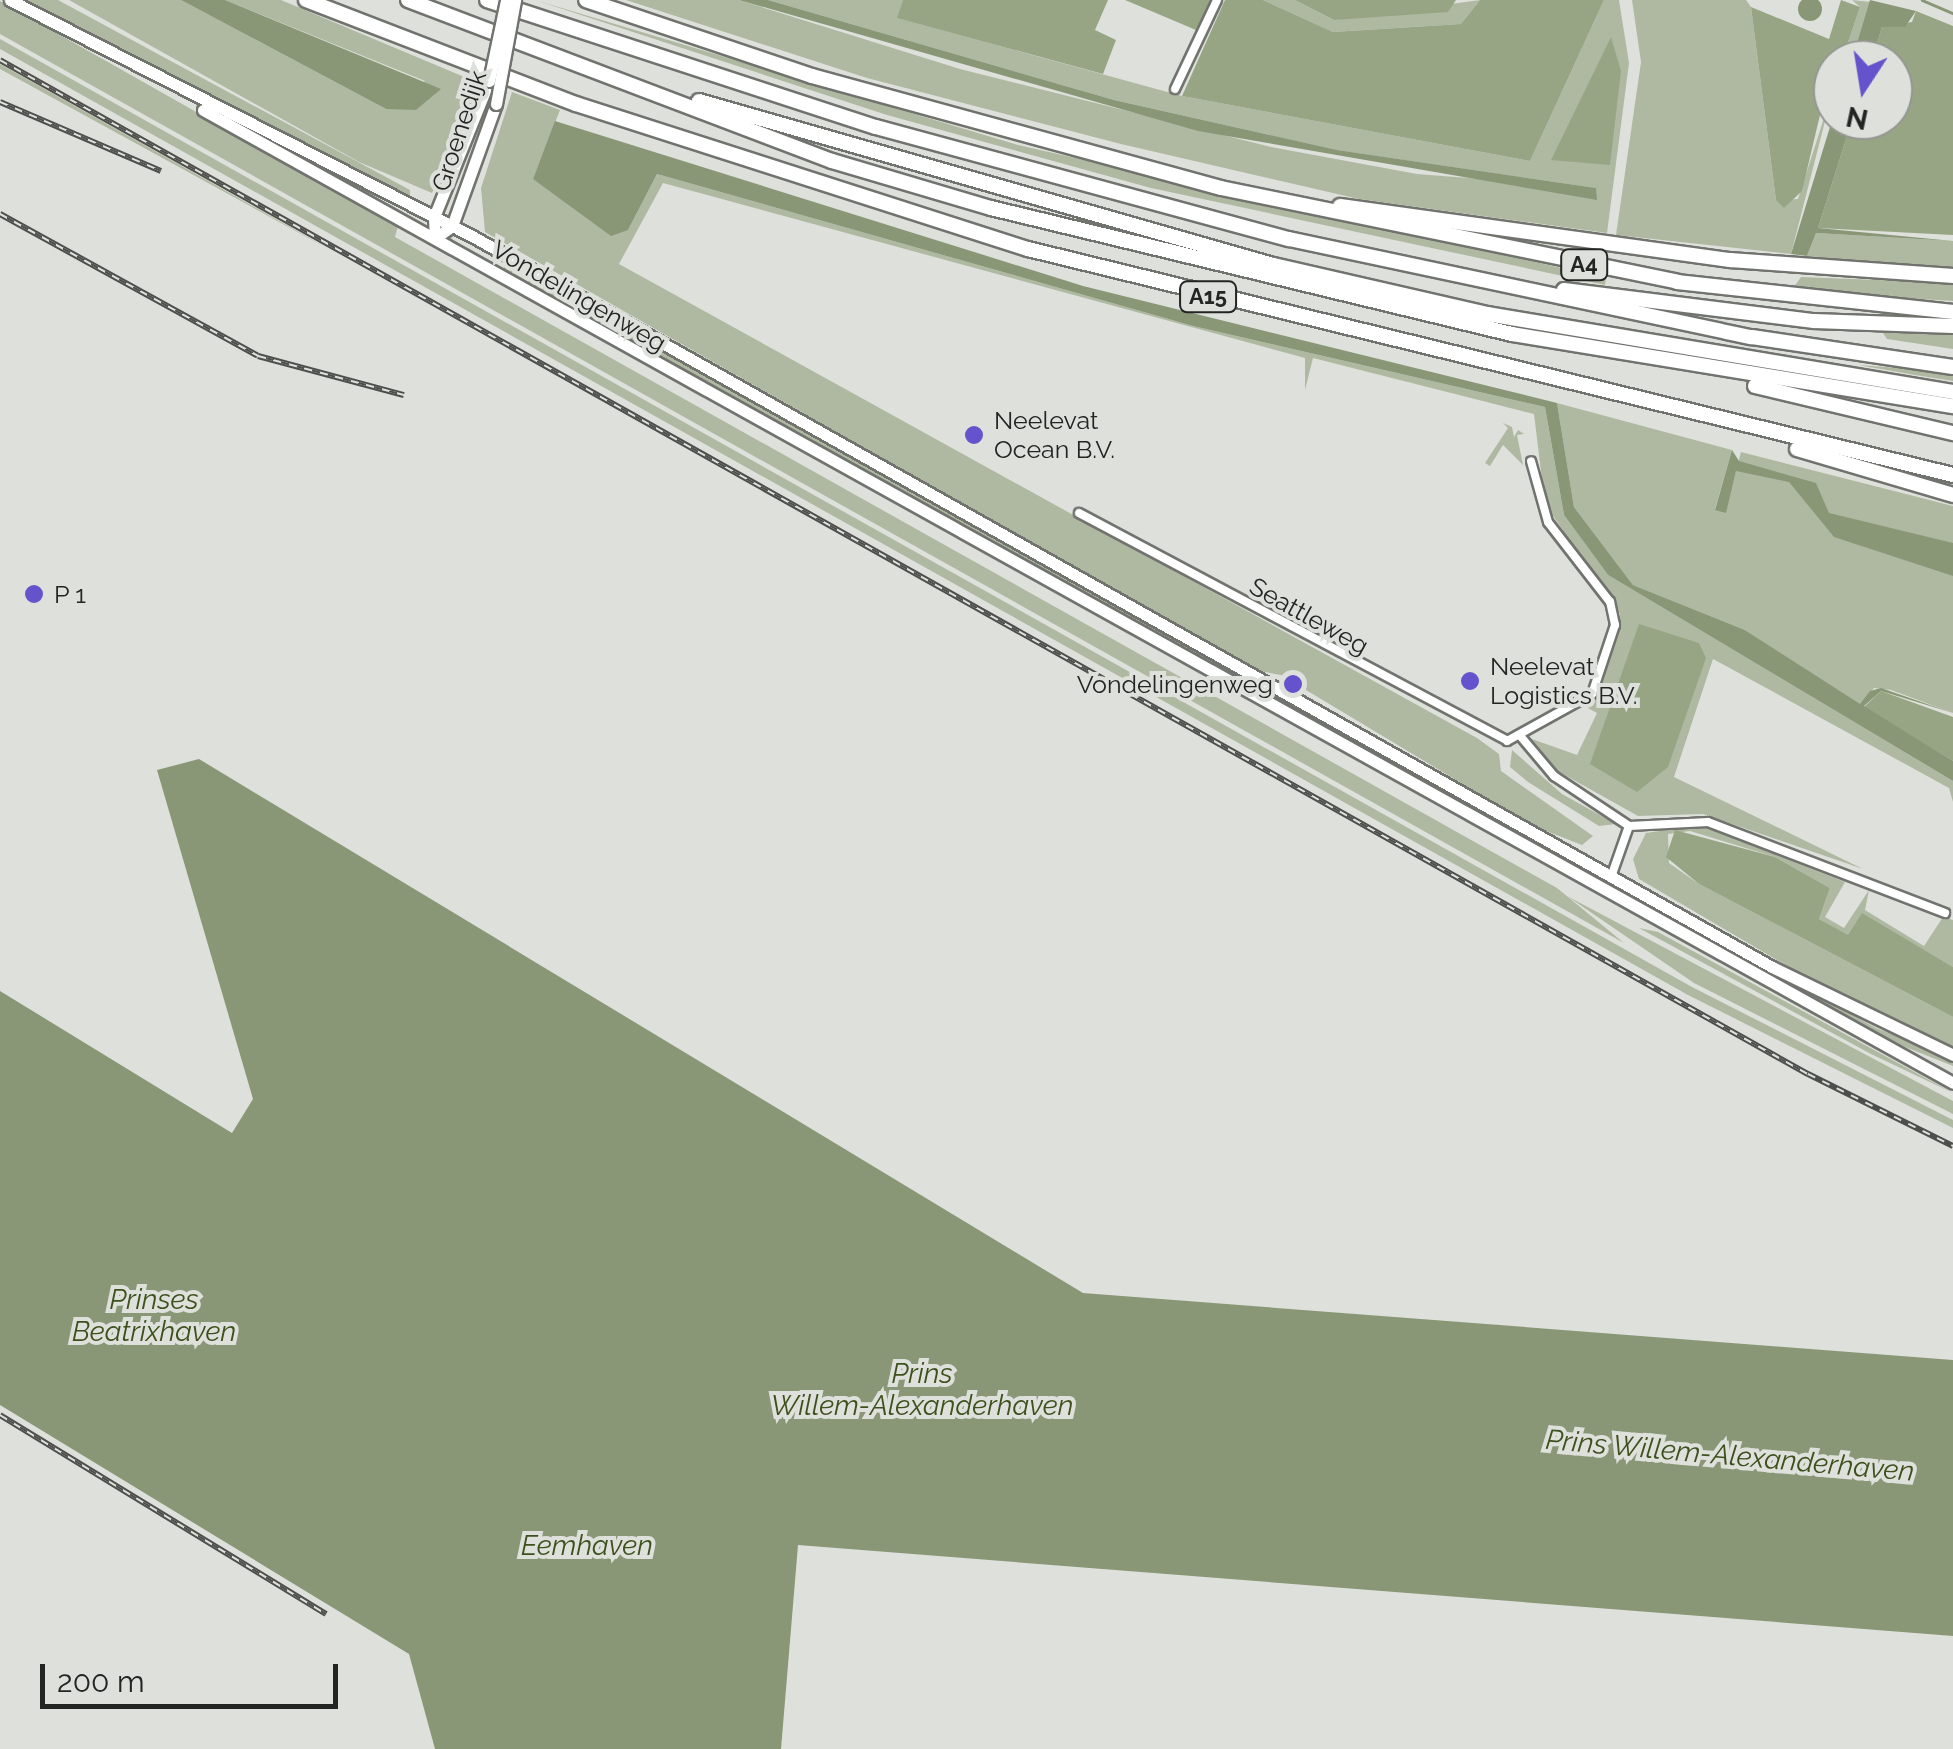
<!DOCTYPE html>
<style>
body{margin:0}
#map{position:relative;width:1953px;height:1749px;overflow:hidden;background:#dee1db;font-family:Raleway,sans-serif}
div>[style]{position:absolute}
.green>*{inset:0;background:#afb9a2}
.forest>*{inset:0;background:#97a584}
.water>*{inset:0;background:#8a9777}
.round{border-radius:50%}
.stream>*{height:2.5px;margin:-1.25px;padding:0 1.25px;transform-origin:1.25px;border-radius:1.25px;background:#8a9777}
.roads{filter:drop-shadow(2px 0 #71736e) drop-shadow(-2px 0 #71736e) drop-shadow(0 2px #71736e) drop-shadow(0 -2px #71736e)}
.minor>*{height:8px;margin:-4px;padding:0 4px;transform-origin:4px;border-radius:4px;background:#fff}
.secondary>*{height:11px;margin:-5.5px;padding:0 5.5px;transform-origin:5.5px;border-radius:5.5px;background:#fff}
.motorway>*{height:14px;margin:-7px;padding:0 7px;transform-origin:7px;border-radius:7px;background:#fff}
.rail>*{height:6px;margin-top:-3px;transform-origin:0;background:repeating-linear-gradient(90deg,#dee1db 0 8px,#4e4f4c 0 16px);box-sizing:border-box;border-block:2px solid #4e4f4c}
.bridges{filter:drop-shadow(2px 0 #71736e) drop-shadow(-2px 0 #71736e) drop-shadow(0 2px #71736e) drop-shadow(0 -2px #71736e)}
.secondary-bridge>*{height:11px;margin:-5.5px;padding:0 5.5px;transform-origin:5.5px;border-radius:5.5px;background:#fff}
.dots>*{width:28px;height:28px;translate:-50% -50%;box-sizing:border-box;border:5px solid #dee1db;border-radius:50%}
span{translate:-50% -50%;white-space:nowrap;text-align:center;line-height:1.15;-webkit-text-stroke:8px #dee1db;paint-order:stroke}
.shield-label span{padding:2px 8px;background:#dee1db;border:2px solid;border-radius:8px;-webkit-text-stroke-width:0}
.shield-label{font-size:22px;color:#242523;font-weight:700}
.street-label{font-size:25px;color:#242523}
.poi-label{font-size:25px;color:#242523}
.left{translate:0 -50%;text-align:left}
.right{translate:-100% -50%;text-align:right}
.water-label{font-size:28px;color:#3e501c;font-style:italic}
.north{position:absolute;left:1813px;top:40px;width:100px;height:100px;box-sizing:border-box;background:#dee1db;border:2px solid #949691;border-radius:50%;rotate:192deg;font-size:28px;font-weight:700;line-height:40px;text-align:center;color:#242523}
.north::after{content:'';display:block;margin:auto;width:35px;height:45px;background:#6453cc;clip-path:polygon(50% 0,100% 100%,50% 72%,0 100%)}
.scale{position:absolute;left:40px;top:1664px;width:298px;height:45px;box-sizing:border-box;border:5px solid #242523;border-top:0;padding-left:12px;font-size:30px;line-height:35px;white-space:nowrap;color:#242523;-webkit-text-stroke:8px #dee1db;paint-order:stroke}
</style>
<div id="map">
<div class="green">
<div style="clip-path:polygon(21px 0,58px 0,410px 190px,410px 200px)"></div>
<div style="clip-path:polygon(69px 0,181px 0,386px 109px,425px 81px,225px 0,281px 0,481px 84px,432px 193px,359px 162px)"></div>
<div style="clip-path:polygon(535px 0,1018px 145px,1606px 278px,1605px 285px,1151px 188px,887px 115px)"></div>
<div style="clip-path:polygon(626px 0,739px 0,960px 69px,1271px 147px,1417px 174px,1595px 188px,1336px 150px,1114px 100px,768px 0,903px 0,898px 18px,1182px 96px,1530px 161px,1604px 0,1619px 0,1629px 63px,1607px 233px,1359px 199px,1121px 144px,867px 78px)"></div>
<div style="clip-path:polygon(1263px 0,1295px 0,1334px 20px,1480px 0,1461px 24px,1333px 32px)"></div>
<div style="clip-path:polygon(1632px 0,1746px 0,1751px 7px,1776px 200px,1798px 199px,1833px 90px,1791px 254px,1616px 235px,1641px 62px)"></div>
<div style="clip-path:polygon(1852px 0,1871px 2px,1852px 60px,1842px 60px,1860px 7px)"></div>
<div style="clip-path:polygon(0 1px,398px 226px,395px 237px,1557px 888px,1624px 943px,0 34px)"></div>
<div style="clip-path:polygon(0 39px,1692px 987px,1953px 1120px,1953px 1128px,1688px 995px,0 49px)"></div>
<div style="clip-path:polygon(0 64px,173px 161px,334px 252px,0 69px)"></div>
<div style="clip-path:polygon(512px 92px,560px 110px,533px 179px,628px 230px,657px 174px,1193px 326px,1545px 407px,1564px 515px,1608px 575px,1953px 781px,1953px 802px,1949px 788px,1713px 659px,1674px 777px,1863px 869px,1703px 814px,1638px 816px,1554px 769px,1532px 739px,1577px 755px,1597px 713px,1584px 706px,1598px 693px,1620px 614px,1545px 504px,1534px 414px,1313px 358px,1305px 390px,1305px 358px,663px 183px,619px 264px,1477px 738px,1499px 754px,1501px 771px,1593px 836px,1582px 845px,1531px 825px,1281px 675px,1254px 670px,485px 232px,481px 188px)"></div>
<div style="clip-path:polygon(1816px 233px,1953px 241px,1953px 270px,1807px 256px)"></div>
<div style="clip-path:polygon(506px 264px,1540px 844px,1429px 790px,503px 270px)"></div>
<div style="clip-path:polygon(1801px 277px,1953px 283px,1953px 301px,1810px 292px,1794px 287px)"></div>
<div style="clip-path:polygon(1883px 333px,1953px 333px,1953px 349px,1887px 339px)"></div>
<div style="clip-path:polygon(1858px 365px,1953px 372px,1953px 381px,1915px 375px)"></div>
<div style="clip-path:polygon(1557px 403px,1732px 450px,1715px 509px,1725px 512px,1741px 452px,1953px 506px,1953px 713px,1891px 690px,1874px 688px,1860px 705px,1745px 630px,1633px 585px,1574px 507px)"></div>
<div style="clip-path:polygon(1503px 423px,1512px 427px,1514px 437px,1518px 430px,1524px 434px,1517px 435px,1523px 465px,1503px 445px,1490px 466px,1485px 463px,1508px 428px)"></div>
<div style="clip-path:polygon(1512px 750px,1562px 794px,1616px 824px,1599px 826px,1528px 782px,1510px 767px)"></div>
<div style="clip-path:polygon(1700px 825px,1845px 882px,1825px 917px,1844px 928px,1869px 890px,1865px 910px,1924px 946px,1943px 917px,1953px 920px,1953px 967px,1862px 914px,1848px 936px,1819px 919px,1830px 888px,1775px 857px,1690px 831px,1668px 834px,1669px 863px,1699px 884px,1953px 1017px,1953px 1049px,1825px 988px,1639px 879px,1633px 859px,1646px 833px)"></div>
<div style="clip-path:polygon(1619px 888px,1876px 1028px,1953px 1059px,1953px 1066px,1875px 1035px)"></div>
<div style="clip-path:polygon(1567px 896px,1953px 1101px,1953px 1114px,1694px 983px)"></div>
<div style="clip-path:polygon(1639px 928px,1658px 932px,1953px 1093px,1871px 1054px)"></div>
</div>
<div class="forest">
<div style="clip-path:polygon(903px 0,1108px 0,1095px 30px,1116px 40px,1103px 74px,897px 18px)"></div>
<div style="clip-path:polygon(1125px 0,1210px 0,1196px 30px)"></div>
<div style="clip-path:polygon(1225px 0,1263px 0,1333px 32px,1461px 24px,1480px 0,1604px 0,1530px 161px,1182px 96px)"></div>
<div style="clip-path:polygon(1295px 0,1456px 0,1448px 12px,1334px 20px)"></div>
<div style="clip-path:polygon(1841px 0,1860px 7px,1842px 60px,1833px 60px,1802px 191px,1784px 208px,1776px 200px,1751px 7px,1829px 39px)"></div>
<div style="clip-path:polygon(1916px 11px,1953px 26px,1953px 235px,1818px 228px,1852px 120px,1893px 120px,1893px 60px,1872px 60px,1882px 27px,1912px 22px)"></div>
<div style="clip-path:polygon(1611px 37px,1621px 71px,1610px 165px,1551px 160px)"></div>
<div style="clip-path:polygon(1639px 624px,1699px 643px,1706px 658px,1668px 767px,1637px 792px,1590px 764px)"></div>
<div style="clip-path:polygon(1881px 691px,1953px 717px,1953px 761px,1864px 707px)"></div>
<div style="clip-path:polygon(1675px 830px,1775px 857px,1830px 888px,1819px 919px,1848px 935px,1862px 913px,1953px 967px,1953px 1017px,1699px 884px,1666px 857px)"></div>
</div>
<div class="water">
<div class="round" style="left:1798px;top:-3px;width:24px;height:24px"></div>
<div style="clip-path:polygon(181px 0,225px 0,441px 89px,416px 110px,386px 109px)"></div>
<div style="clip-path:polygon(739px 0,768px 0,1114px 100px,1337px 150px,1596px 188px,1597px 200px,1198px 131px)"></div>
<div style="clip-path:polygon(1870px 0,1916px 11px,1905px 27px,1882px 27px,1872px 60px,1852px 60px)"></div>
<div style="clip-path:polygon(1833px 117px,1852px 120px,1818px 228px,1953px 241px,1816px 233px,1807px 256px,1791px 254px)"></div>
<div style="clip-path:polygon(555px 121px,1083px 286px,1557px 403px,1574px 507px,1633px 585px,1745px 630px,1860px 704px,1870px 691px,1881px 688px,1953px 713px,1881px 691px,1864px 706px,1953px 761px,1953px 781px,1608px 575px,1564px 515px,1545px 407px,1193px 326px,657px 174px,628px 230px,611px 236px,533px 179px)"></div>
<div style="clip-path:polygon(1732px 450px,1739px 461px,1816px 483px,1829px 513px,1953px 543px,1953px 576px,1834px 537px,1789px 482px,1736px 471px,1726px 513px,1715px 510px)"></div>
<div style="clip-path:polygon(199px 759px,1083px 1293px,1953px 1360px,1953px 1636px,798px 1545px,781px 1749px,435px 1749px,409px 1654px,0 1405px,0 991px,232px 1133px,253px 1099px,157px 770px)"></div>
</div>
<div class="stream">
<div style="left:1922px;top:0;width:34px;rotate:23deg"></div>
</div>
<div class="roads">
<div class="minor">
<div style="left:1175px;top:89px;width:98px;rotate:-64.7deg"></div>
<div style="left:1079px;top:513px;width:485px;rotate:28deg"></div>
<div style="left:1507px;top:741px;width:97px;rotate:-28.9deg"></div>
<div style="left:1592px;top:694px;width:73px;rotate:-71.6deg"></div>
<div style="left:1615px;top:625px;width:24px;rotate:-102deg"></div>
<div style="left:1610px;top:602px;width:101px;rotate:-127.8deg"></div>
<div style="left:1548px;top:522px;width:63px;rotate:-105.6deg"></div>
<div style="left:1522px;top:738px;width:50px;rotate:49.9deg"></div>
<div style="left:1554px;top:776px;width:90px;rotate:33.7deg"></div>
<div style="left:1629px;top:826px;width:79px;rotate:-2.9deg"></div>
<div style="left:1708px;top:822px;width:254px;rotate:21deg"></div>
<div style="left:1611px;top:877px;width:54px;rotate:-70.6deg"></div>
</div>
<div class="secondary">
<div style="left:10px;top:0;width:519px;rotate:27.06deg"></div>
<div style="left:472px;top:236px;width:1491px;rotate:29.35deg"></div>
<div style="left:1772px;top:967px;width:201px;rotate:25.9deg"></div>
<div style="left:203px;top:110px;width:2002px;rotate:29.07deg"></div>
<div style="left:435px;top:238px;width:21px;rotate:-93deg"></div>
<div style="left:434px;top:217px;width:147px;rotate:-68deg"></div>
<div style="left:435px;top:238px;width:21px;rotate:-35deg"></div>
<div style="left:452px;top:226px;width:130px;rotate:-70.2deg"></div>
</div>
<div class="motorway">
<div style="left:306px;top:0;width:289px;rotate:21.1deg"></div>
<div style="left:576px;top:104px;width:475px;rotate:17.8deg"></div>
<div style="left:1028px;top:249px;width:952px;rotate:13.73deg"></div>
<div style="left:408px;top:0;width:454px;rotate:20.8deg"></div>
<div style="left:832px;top:161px;width:166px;rotate:16.5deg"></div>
<div style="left:991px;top:208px;width:536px;rotate:13.6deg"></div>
<div style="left:1512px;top:334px;width:447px;rotate:9.3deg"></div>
<div style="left:487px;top:0;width:409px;rotate:18.1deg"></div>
<div style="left:876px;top:127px;width:428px;rotate:15.2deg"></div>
<div style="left:1289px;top:239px;width:473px;rotate:12deg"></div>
<div style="left:1752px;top:337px;width:203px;rotate:8.5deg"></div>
<div style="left:586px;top:0;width:238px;rotate:18.6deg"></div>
<div style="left:812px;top:76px;width:424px;rotate:15.3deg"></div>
<div style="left:1221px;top:188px;width:466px;rotate:11.6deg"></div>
<div style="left:1677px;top:282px;width:278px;rotate:6.2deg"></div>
<div style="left:699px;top:101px;width:597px;rotate:15.95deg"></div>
<div style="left:1273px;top:265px;width:220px;rotate:12.9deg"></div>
<div style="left:1487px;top:314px;width:472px;rotate:9.5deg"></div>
<div style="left:1340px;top:206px;width:394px;rotate:7.9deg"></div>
<div style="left:1730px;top:260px;width:224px;rotate:4.1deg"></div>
<div style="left:1564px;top:290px;width:252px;rotate:7.1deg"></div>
<div style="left:1814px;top:321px;width:139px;rotate:2.1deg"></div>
<div style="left:1755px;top:386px;width:204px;rotate:13.4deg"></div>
<div style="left:1797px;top:449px;width:163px;rotate:16.4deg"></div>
</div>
</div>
<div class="rail">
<div style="left:0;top:60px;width:2073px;rotate:29.29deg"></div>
<div style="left:1808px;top:1074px;width:162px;rotate:26.4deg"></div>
<div style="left:0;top:102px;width:175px;rotate:23.2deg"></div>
<div style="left:0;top:214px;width:294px;rotate:28.8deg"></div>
<div style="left:258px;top:356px;width:151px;rotate:15deg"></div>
<div style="left:0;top:1415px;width:382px;rotate:31.4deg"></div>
</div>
<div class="bridges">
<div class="secondary-bridge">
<div style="left:489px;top:81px;width:83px;rotate:-78.1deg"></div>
<div style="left:496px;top:104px;width:106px;rotate:-79.6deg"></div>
</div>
</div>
<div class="dots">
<div style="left:974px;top:435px;background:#6453cc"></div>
<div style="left:34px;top:594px;background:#6453cc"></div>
<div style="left:1470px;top:681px;background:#6453cc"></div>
<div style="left:1293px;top:684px;background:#6453cc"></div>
</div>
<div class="shield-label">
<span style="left:1584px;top:265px">A4</span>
<span style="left:1208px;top:297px">A15</span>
</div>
<div class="street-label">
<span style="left:459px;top:131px;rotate:-72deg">Groenedijk</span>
<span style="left:579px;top:296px;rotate:30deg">Vondelingenweg</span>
<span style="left:1309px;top:616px;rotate:29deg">Seattleweg</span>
</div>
<div class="poi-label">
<span class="left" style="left:994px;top:435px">Neelevat<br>Ocean B.V.</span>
<span class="left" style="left:54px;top:594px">P 1</span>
<span class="left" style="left:1490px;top:681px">Neelevat<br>Logistics B.V.</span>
<span class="right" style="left:1273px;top:684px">Vondelingenweg</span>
</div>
<div class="water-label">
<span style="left:154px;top:1316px">Prinses<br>Beatrixhaven</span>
<span style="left:922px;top:1390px">Prins<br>Willem-Alexanderhaven</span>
<span style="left:1730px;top:1456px;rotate:5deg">Prins Willem-Alexanderhaven</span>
<span style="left:587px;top:1546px">Eemhaven</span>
</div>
<div class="north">N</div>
<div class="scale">200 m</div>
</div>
